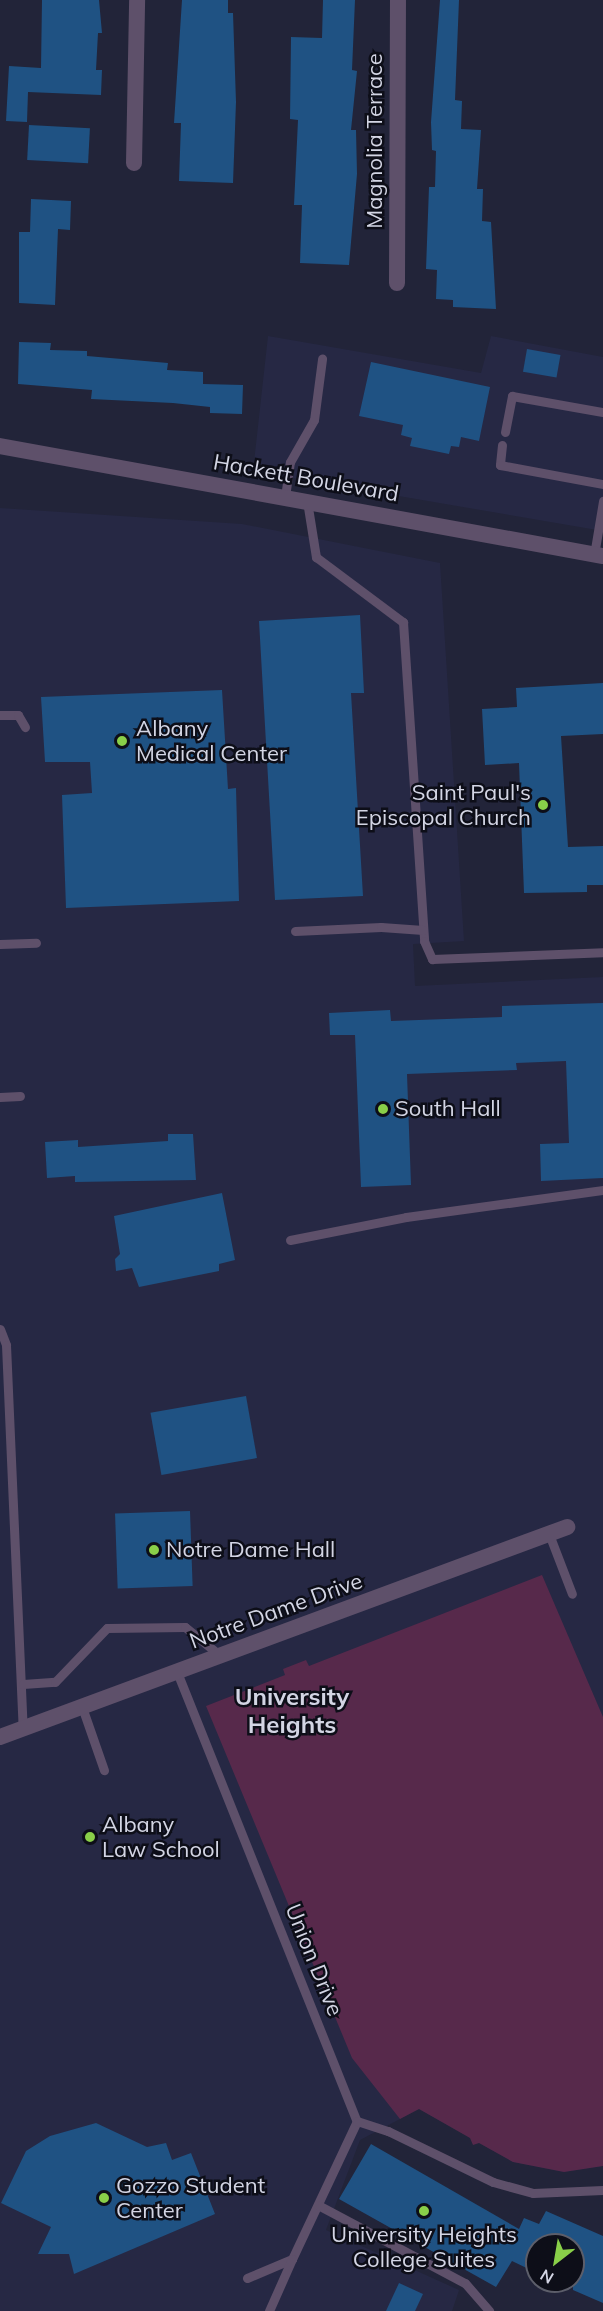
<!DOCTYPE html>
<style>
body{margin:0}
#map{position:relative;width:603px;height:2311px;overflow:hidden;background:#222439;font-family:Mulish,sans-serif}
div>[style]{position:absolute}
.built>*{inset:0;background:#262844}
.green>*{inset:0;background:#57294b}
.building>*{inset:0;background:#1f5283;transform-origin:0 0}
.service>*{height:9px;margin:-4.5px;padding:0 4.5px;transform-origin:4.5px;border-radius:4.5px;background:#5e506a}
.minor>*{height:16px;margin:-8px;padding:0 8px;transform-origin:8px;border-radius:8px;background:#5e506a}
.tertiary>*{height:16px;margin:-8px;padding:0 8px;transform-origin:8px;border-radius:8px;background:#5e506a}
.dots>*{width:16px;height:16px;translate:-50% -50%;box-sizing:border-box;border:3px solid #0d0e18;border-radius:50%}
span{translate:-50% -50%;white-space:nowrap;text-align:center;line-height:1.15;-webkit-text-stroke:5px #0d0e18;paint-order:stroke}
.street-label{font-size:22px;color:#d3d5e4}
.poi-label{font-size:22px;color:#d3d5e4}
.left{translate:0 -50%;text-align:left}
.right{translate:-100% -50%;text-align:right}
.neighbourhood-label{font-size:24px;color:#d3d5e4;font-weight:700}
.north{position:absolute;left:525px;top:2233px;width:60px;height:60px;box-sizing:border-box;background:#0d0e18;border:2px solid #5c5e6a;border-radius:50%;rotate:211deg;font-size:16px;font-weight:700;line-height:24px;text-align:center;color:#d3d5e4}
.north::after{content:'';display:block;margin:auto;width:21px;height:27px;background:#89cf49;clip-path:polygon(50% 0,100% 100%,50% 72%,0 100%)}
</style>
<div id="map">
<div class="built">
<div style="clip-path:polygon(268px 336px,481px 373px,491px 336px,603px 357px,603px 531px,253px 471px)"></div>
<div style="clip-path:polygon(0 508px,242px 524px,440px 563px,464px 941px,413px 944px,415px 986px,603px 977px,603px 2166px,564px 2172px,513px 2162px,419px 2109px,360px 2140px,326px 2230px,459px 2290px,452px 2311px,0 2311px)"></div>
</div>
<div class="green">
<div style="clip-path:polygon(542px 1575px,603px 1717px,603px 2166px,564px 2172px,513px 2162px,479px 2143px,473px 2145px,470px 2138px,419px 2109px,400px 2119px,352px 2058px,206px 1706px,285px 1675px,283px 1669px,306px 1660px,309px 1666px)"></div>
</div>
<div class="building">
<div style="clip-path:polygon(42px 0,99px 0,102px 33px,98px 33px,96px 70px,102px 70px,101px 95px,28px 92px,27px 122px,6px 121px,9px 66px,41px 68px)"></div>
<div style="clip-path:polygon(182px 0,228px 0,228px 13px,233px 13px,236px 102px,233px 183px,179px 181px,181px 123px,174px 123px)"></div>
<div style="clip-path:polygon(323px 0,355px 0,352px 70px,357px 71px,351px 130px,356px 130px,357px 174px,349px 265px,300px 263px,302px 205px,294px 205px,298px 120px,290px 119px,291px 37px,322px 38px)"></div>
<div style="clip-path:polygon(440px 0,459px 0,455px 100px,462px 101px,461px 129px,481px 130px,477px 189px,483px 189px,482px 221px,491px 222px,496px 309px,453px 307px,453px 300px,436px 299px,437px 270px,426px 269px,429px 187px,435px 187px,436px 151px,432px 150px,431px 122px)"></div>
<div style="left:29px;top:125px;width:61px;height:35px;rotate:3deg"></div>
<div style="clip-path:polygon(31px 199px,71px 201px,70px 230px,58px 229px,55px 305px,19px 303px,19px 232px,30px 232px)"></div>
<div style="clip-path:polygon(19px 342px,51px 343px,50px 350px,87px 351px,87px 356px,168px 363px,167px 370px,203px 372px,203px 384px,243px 385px,242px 414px,210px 413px,210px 407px,173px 403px,91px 399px,92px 390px,18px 384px)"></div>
<div style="left:527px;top:349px;width:34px;height:23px;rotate:10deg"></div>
<div style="clip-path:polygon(371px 362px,490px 387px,479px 441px,461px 437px,459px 447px,451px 446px,449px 454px,410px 446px,412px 438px,401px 435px,403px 425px,359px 416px)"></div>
<div style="clip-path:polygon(360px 615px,364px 693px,351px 693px,363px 896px,275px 900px,259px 621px)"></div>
<div style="clip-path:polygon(603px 683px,603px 734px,561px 736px,568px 847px,603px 846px,603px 885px,587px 885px,587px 892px,524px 893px,519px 763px,485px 765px,482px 709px,517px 707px,516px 688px)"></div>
<div style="clip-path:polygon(222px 690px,228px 789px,236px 788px,239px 901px,66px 908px,62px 795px,92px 793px,90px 762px,45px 762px,41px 697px)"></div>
<div style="clip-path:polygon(603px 1003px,603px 1178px,541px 1181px,540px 1144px,569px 1143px,566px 1061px,516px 1063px,517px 1070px,407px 1074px,411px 1185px,361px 1187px,355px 1035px,330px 1035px,329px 1013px,390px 1010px,391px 1021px,502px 1017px,502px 1006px)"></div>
<div style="clip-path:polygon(168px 1134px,193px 1134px,196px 1180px,75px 1182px,75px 1176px,47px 1178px,45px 1142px,78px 1140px,78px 1147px,168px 1141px)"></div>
<div style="clip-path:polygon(222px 1193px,235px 1260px,219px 1264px,219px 1271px,139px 1287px,132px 1268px,116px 1271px,115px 1259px,120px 1254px,114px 1216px)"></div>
<div style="left:246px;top:1396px;width:63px;height:97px;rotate:80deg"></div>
<div style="left:190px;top:1511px;width:75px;height:75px;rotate:88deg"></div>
<div style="clip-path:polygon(96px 2123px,147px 2147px,166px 2143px,172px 2160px,191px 2153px,215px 2214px,74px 2274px,69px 2254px,38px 2254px,51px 2227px,1px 2203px,26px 2151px,50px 2136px)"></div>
<div style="clip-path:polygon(371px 2144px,519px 2229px,524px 2218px,539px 2224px,546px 2211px,603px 2236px,603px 2303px,573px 2290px,573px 2245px,537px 2245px,537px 2273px,512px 2261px,496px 2287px,339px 2199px)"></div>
<div style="clip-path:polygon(399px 2283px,423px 2294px,415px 2311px,386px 2311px)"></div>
</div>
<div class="service">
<div style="left:505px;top:432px;width:37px;rotate:-79deg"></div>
<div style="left:512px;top:396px;width:92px;rotate:10deg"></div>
<div style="left:502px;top:445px;width:20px;rotate:96deg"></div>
<div style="left:500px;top:465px;width:105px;rotate:10.5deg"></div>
<div style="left:285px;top:497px;width:35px;rotate:-82deg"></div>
<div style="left:290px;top:462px;width:48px;rotate:-60.3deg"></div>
<div style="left:314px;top:420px;width:62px;rotate:-82.5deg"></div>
<div style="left:307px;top:501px;width:57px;rotate:80.9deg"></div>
<div style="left:316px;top:557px;width:109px;rotate:36.8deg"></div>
<div style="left:403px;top:622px;width:320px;rotate:86.2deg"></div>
<div style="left:424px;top:941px;width:20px;rotate:66deg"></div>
<div style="left:432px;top:959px;width:171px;rotate:-2.3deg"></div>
<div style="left:594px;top:555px;width:55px;rotate:-80.5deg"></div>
<div style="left:0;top:715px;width:18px"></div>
<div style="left:18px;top:715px;width:14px;rotate:60deg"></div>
<div style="left:295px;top:931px;width:86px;rotate:-2.7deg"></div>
<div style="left:381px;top:927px;width:42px;rotate:4.1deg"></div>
<div style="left:0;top:944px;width:36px;rotate:-2deg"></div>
<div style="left:0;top:1097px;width:20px;rotate:-3deg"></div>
<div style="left:290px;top:1240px;width:118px;rotate:-11.2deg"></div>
<div style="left:406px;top:1217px;width:199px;rotate:-7.8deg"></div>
<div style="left:0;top:1329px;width:17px;rotate:69deg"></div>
<div style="left:6px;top:1345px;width:384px;rotate:87.5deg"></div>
<div style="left:549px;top:1534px;width:64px;rotate:69deg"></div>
<div style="left:177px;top:1672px;width:484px;rotate:68.2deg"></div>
<div style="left:357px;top:2121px;width:153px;rotate:115.2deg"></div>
<div style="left:23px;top:1684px;width:32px;rotate:-4deg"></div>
<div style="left:55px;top:1682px;width:75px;rotate:-46.1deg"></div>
<div style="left:107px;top:1628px;width:78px;rotate:-0.7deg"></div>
<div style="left:185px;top:1627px;width:46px;rotate:38.9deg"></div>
<div style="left:82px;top:1707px;width:67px;rotate:70.8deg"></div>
<div style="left:357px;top:2121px;width:33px;rotate:18deg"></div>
<div style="left:388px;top:2131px;width:117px;rotate:25.9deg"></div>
<div style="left:493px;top:2182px;width:41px;rotate:15.4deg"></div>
<div style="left:533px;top:2193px;width:70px;rotate:-2.5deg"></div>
<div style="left:318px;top:2205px;width:166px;rotate:28deg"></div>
<div style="left:465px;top:2283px;width:37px;rotate:49deg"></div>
<div style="left:247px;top:2278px;width:49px;rotate:-22.9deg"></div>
<div style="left:292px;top:2259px;width:57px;rotate:113.9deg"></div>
</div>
<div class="minor">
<div style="left:134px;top:163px;width:163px;rotate:-88.9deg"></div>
<div style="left:397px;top:283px;width:283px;rotate:-89.8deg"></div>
<div style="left:0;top:1737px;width:605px;rotate:-20.32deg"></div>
</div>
<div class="tertiary">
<div style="left:0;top:446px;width:613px;rotate:10.34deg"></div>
</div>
<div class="dots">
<div style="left:122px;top:741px;background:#89cf49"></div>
<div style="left:543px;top:805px;background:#89cf49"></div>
<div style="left:383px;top:1109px;background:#89cf49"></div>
<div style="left:154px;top:1550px;background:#89cf49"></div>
<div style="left:90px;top:1837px;background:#89cf49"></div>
<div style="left:104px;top:2198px;background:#89cf49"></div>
<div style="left:424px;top:2211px;background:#89cf49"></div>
</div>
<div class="street-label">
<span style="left:375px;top:141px;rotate:-90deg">Magnolia Terrace</span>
<span style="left:306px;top:478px;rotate:10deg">Hackett Boulevard</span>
<span style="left:276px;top:1611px;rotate:-20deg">Notre Dame Drive</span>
<span style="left:314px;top:1960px;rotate:68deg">Union Drive</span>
</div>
<div class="poi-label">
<span class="left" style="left:136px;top:741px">Albany<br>Medical Center</span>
<span class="right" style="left:531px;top:805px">Saint Paul's<br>Episcopal Church</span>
<span class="left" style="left:395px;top:1109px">South Hall</span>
<span class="left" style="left:166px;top:1550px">Notre Dame Hall</span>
<span class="left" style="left:102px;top:1837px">Albany<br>Law School</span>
<span class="left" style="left:116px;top:2198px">Gozzo Student<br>Center</span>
<span style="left:424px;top:2247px">University Heights<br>College Suites</span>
</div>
<div class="neighbourhood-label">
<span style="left:292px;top:1711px">University<br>Heights</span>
</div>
<div class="north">N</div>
</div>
